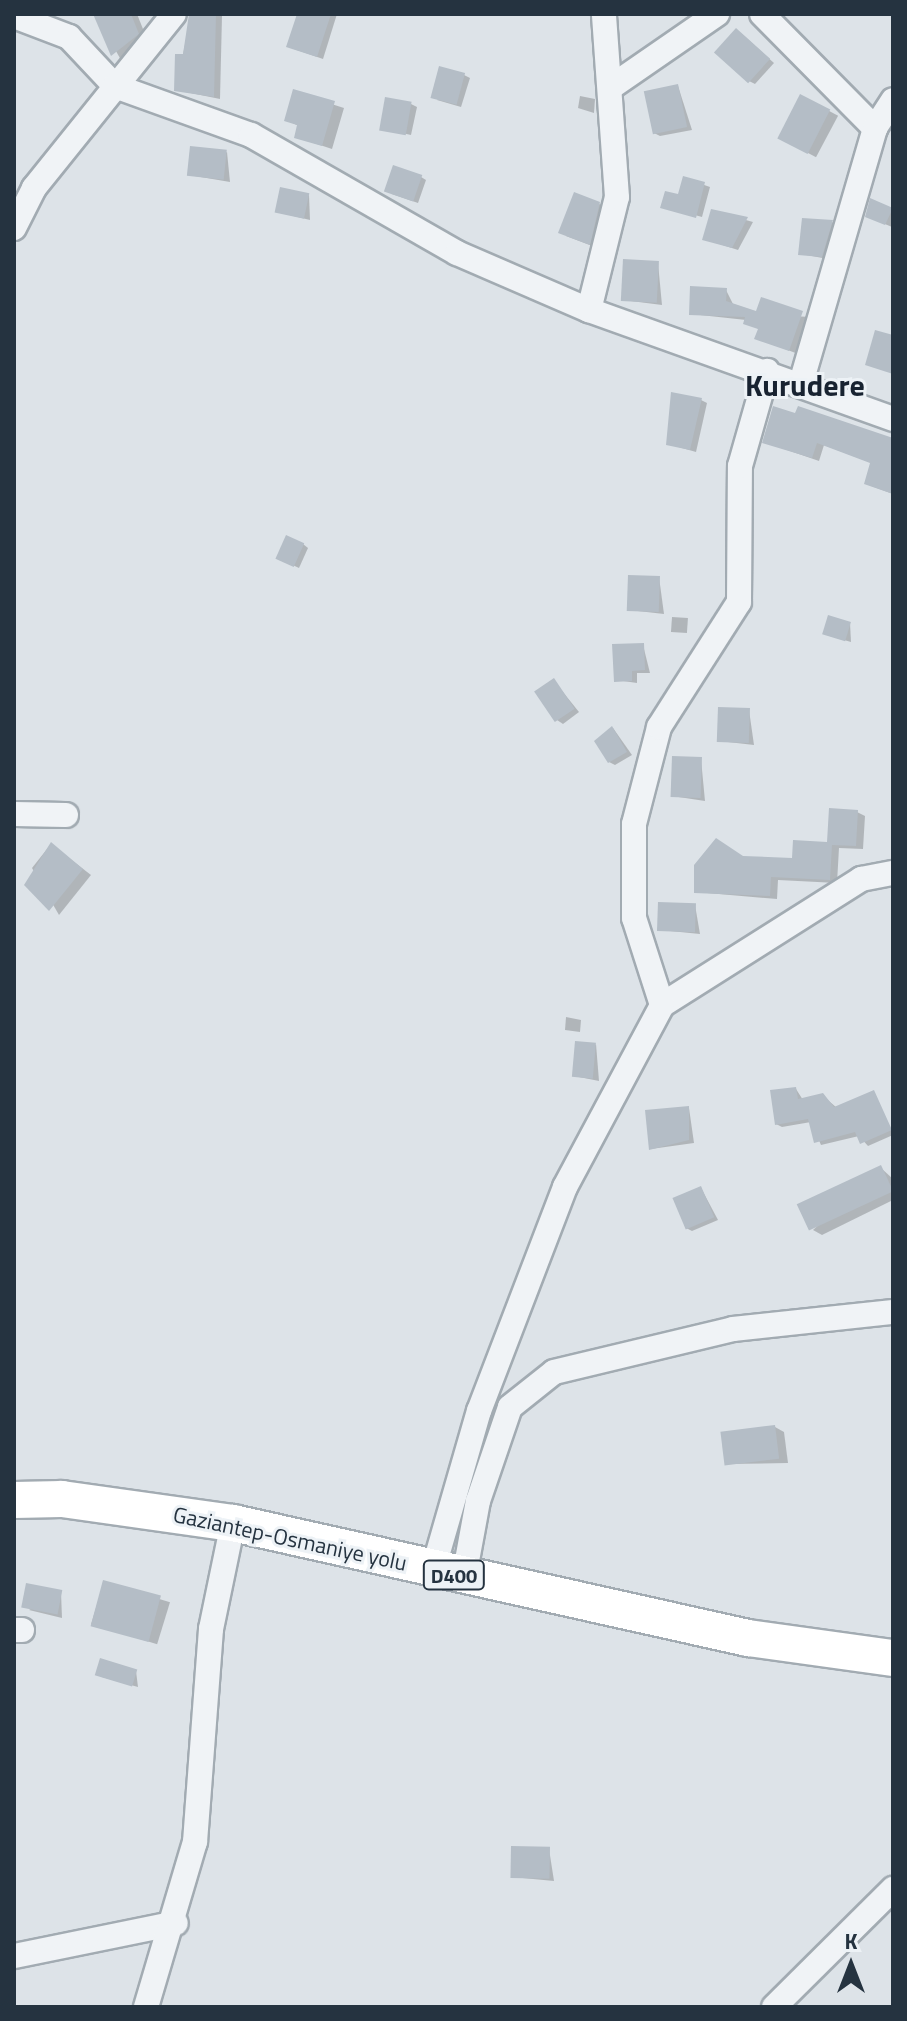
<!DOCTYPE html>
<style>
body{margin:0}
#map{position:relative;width:907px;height:2021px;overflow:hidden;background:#dde3e8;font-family:"Titillium Web",sans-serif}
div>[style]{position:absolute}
.shadow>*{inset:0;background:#0003;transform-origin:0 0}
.building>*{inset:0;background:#b4bdc6;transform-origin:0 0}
.roads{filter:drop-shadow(2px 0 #a2abb2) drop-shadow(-2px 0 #a2abb2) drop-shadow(0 2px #a2abb2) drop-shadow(0 -2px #a2abb2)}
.minor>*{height:24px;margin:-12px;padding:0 12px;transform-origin:12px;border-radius:12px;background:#f0f3f6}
.highway>*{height:36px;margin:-18px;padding:0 18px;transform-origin:18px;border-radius:18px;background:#fff}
span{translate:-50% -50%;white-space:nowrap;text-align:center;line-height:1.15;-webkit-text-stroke:6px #edf2f6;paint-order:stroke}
.shield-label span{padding:2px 6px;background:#edf2f6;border:2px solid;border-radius:6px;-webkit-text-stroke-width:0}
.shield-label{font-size:20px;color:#253340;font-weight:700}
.street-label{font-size:22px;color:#253340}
.district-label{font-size:30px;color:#182331;font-weight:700}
.frame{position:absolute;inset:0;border:16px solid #253340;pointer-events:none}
.north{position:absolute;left:811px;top:1925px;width:80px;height:80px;-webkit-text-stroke:6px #edf2f6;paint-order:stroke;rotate:0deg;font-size:22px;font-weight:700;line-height:32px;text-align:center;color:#253340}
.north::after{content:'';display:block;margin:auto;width:28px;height:36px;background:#253340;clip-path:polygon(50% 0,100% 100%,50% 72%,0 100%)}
</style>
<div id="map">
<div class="shadow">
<div style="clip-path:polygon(95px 14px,137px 14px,147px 39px,121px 60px)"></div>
<div style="clip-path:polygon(191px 14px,222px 16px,220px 99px,176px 90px)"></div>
<div style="clip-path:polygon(299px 14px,337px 14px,323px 59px,294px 49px)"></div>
<div style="clip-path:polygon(742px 34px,774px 63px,755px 84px,749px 81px)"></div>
<div style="clip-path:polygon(464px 75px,470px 78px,461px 107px,437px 100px)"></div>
<div style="clip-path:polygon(678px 86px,692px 130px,660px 136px,654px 133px)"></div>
<div style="clip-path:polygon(294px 92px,344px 108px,332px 149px,296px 137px,299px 126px,286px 120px)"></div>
<div style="clip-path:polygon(580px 96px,595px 99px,594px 113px,578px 108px)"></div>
<div style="left:801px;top:96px;width:42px;height:47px;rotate:28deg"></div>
<div style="clip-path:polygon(411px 104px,417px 107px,411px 135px,384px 129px)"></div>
<div style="clip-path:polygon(227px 152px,230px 182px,189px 175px)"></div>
<div style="clip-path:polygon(421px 177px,426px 180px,418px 203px,392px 194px)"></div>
<div style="clip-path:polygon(684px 178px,710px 187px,702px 217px,666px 207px,679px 197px)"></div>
<div style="clip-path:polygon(309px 195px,310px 220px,277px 212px)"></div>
<div style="clip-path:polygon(872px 201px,893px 210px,892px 227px,873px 219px)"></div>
<div style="clip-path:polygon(599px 204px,605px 207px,595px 247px,566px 236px)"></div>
<div style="clip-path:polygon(713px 211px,753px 222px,738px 250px,704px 239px)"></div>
<div style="clip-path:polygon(832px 222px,837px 226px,828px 259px,801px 254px)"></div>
<div style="clip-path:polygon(658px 263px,662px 305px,623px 300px)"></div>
<div style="clip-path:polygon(726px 290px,734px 306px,757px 314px,810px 317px,798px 354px,757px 338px,760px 330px,746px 320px,691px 314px)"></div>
<div style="clip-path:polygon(701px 400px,707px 403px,696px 452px,668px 444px)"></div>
<div style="clip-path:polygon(893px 440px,893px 494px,866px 484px,872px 463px,824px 445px,819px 461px,764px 442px)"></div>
<div style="clip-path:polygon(303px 544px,308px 548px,299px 568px,284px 561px)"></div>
<div style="clip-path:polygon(659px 577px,664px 614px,629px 610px)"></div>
<div style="left:672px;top:617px;width:16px;height:15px;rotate:4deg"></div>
<div style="clip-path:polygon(850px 623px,851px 642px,830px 636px)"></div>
<div style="clip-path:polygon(643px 645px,650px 673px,637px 673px,637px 683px,616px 680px)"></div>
<div style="clip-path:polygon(554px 681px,579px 712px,563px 724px,557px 720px)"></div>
<div style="clip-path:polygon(749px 710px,754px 745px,719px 741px)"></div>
<div style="clip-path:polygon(613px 728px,632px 755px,615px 765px,609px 762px)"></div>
<div style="clip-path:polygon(701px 759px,705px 801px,672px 796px)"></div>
<div style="clip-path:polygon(857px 812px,865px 816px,863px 849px,839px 848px,837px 883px,778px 880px,777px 899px,696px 892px,744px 858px,794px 860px,829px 844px)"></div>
<div style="clip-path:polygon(51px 844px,91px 875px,59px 915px,32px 868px)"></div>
<div style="clip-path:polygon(695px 905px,700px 934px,660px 930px)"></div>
<div style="clip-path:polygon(566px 1017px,581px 1020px,580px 1032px,565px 1030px)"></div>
<div style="clip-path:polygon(596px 1044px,599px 1081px,574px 1076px)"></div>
<div style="clip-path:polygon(796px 1089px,803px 1100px,822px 1095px,837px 1108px,874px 1092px,893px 1135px,868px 1146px,859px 1136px,821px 1145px,811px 1122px,782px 1127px,776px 1124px)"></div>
<div style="clip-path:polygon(689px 1108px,694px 1143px,651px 1149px)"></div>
<div style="clip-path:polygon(881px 1168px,893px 1179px,893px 1200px,822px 1235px,813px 1230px)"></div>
<div style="clip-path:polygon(701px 1188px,718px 1220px,692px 1231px,686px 1228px)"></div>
<div style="clip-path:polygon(775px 1427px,784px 1432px,788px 1463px,725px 1464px)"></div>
<div style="left:104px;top:1582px;width:69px;height:44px;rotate:17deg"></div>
<div style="clip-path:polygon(61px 1592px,62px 1618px,29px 1610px)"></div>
<div style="clip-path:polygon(136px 1671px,138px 1687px,102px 1677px)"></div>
<div style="clip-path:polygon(549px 1849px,554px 1881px,512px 1877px)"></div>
</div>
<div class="building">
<div style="clip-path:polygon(93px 14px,131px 14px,139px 34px,111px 56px)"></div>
<div style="clip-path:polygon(189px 14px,216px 14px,214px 97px,174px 91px,175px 54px,183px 54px)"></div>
<div style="clip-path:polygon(297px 14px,331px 14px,317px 57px,286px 47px)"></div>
<div style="left:736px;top:28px;width:46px;height:33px;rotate:42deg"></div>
<div style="left:439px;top:66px;width:27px;height:33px;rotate:15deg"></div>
<div style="left:678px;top:84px;width:44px;height:35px;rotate:78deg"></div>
<div style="clip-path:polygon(293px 89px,335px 101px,322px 146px,294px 138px,297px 125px,284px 121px)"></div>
<div style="left:800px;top:94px;width:34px;height:50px;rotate:27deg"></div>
<div style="left:385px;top:97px;width:27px;height:34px;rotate:10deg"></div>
<div style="left:190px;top:146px;width:37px;height:30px;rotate:6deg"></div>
<div style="left:393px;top:165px;width:31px;height:28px;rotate:19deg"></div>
<div style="clip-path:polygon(683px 176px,705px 182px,696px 218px,660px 208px,665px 191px,678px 194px)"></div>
<div style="left:280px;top:187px;width:30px;height:26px;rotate:12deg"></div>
<div style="clip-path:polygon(574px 192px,600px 202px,590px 245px,558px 233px)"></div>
<div style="clip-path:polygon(870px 198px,893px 208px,885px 225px,865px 217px)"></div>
<div style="clip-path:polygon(711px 209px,748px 217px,732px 248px,702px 240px)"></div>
<div style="clip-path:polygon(802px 218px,833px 220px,822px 257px,798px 255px)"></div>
<div style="left:623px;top:259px;width:36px;height:42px;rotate:3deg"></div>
<div style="clip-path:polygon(690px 286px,727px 288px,726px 301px,756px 311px,761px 297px,803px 311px,789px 351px,754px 339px,758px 329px,743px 324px,745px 317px,689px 315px)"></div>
<div style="clip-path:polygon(875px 330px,893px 335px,893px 374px,865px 365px)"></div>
<div style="clip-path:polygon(671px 392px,702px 398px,690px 450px,666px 445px)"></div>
<div style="clip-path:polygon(773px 406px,795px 413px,798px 406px,893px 438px,893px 494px,864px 484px,870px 463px,817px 443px,812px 458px,762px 443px)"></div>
<div style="left:286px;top:535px;width:20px;height:26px;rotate:24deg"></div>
<div style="left:628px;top:575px;width:32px;height:36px;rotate:2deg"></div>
<div style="left:828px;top:615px;width:24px;height:20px;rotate:17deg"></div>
<div style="clip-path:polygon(644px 643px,645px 670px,632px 671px,632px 681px,614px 682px,612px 644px)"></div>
<div style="left:554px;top:678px;width:37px;height:24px;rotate:56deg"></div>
<div style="left:718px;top:707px;width:32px;height:35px;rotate:2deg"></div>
<div style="clip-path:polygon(612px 726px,627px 752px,608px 763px,594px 741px)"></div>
<div style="left:672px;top:756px;width:30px;height:41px;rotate:2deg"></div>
<div style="clip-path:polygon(829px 808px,858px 810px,856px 846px,832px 845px,830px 880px,771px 877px,770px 896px,694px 893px,694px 865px,716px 838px,743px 856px,792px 858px,793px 840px,827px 842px)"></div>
<div style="clip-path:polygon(51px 842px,83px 869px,49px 911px,24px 885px)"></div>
<div style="left:658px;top:902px;width:38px;height:29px;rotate:2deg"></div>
<div style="left:575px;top:1041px;width:21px;height:36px;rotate:5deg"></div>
<div style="clip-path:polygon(796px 1087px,798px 1099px,823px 1093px,834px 1107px,874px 1090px,892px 1130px,860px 1144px,855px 1132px,814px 1143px,808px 1119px,775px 1125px,770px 1090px)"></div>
<div style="clip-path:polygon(689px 1106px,689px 1140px,649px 1150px,645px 1110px)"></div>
<div style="left:881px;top:1165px;width:29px;height:93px;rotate:65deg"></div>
<div style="left:701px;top:1186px;width:34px;height:31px;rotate:67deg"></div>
<div style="left:775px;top:1425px;width:34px;height:55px;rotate:83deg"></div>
<div style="left:103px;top:1580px;width:60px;height:48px;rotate:15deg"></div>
<div style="left:26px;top:1583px;width:37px;height:25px;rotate:11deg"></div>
<div style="left:100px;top:1658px;width:39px;height:18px;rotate:17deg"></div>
<div style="left:511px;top:1846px;width:39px;height:32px;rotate:1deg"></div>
</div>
<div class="roads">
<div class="minor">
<div style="left:762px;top:14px;width:161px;rotate:45.3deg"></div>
<div style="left:14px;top:16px;width:59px;rotate:20.9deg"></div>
<div style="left:69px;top:37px;width:67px;rotate:46.8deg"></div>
<div style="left:115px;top:86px;width:145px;rotate:19.8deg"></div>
<div style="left:251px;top:135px;width:237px;rotate:29.8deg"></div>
<div style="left:457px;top:253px;width:144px;rotate:23.4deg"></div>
<div style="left:589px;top:310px;width:323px;rotate:19.7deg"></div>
<div style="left:611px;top:87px;width:129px;rotate:-34.6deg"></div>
<div style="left:14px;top:228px;width:45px;rotate:-63.4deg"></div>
<div style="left:34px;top:188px;width:223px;rotate:-51.2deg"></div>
<div style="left:589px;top:310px;width:116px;rotate:-76.1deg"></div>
<div style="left:617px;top:197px;width:183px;rotate:-94.1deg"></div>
<div style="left:801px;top:383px;width:266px;rotate:-73.8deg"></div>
<div style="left:875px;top:128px;width:33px;rotate:-57deg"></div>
<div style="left:14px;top:814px;width:52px;rotate:1.1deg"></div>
<div style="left:662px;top:1005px;width:236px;rotate:-32.3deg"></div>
<div style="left:861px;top:879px;width:33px;rotate:-11deg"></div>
<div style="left:433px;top:1570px;width:166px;rotate:-73.9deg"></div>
<div style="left:479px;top:1411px;width:240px;rotate:-69deg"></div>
<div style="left:565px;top:1187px;width:206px;rotate:-61.9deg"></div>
<div style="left:662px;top:1005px;width:91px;rotate:-107.8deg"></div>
<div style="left:634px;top:918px;width:94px;rotate:-90deg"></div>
<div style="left:634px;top:824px;width:100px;rotate:-75.5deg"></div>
<div style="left:659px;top:727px;width:148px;rotate:-57.4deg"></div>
<div style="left:739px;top:602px;width:136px;rotate:-89.6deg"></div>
<div style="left:740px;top:466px;width:99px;rotate:-74.1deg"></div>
<div style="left:464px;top:1577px;width:77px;rotate:-79.6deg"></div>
<div style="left:478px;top:1501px;width:99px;rotate:-71.2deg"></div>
<div style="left:510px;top:1407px;width:56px;rotate:-38.5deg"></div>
<div style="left:554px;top:1372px;width:184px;rotate:-13.5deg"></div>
<div style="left:733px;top:1329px;width:161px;rotate:-6.1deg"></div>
<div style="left:14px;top:1630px;width:8px"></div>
<div style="left:14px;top:1956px;width:165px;rotate:-11.5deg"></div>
<div style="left:146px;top:2007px;width:172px;rotate:-73.5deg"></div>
<div style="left:195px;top:1842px;width:214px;rotate:-85.7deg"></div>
<div style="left:211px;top:1629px;width:108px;rotate:-78.3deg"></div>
<div style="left:774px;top:2007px;width:168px;rotate:-44.8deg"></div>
</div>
<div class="highway">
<div style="left:14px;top:1500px;width:48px;rotate:-1.2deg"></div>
<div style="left:62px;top:1499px;width:173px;rotate:8deg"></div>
<div style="left:233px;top:1523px;width:528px;rotate:12.59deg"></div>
<div style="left:748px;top:1638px;width:146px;rotate:7.9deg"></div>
</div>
</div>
<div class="shield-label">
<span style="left:454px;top:1575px">D400</span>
</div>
<div class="street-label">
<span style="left:290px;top:1539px;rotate:12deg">Gaziantep-Osmaniye yolu</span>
</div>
<div class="district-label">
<span style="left:805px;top:385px">Kurudere</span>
</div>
<div class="frame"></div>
<div class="north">K</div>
</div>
